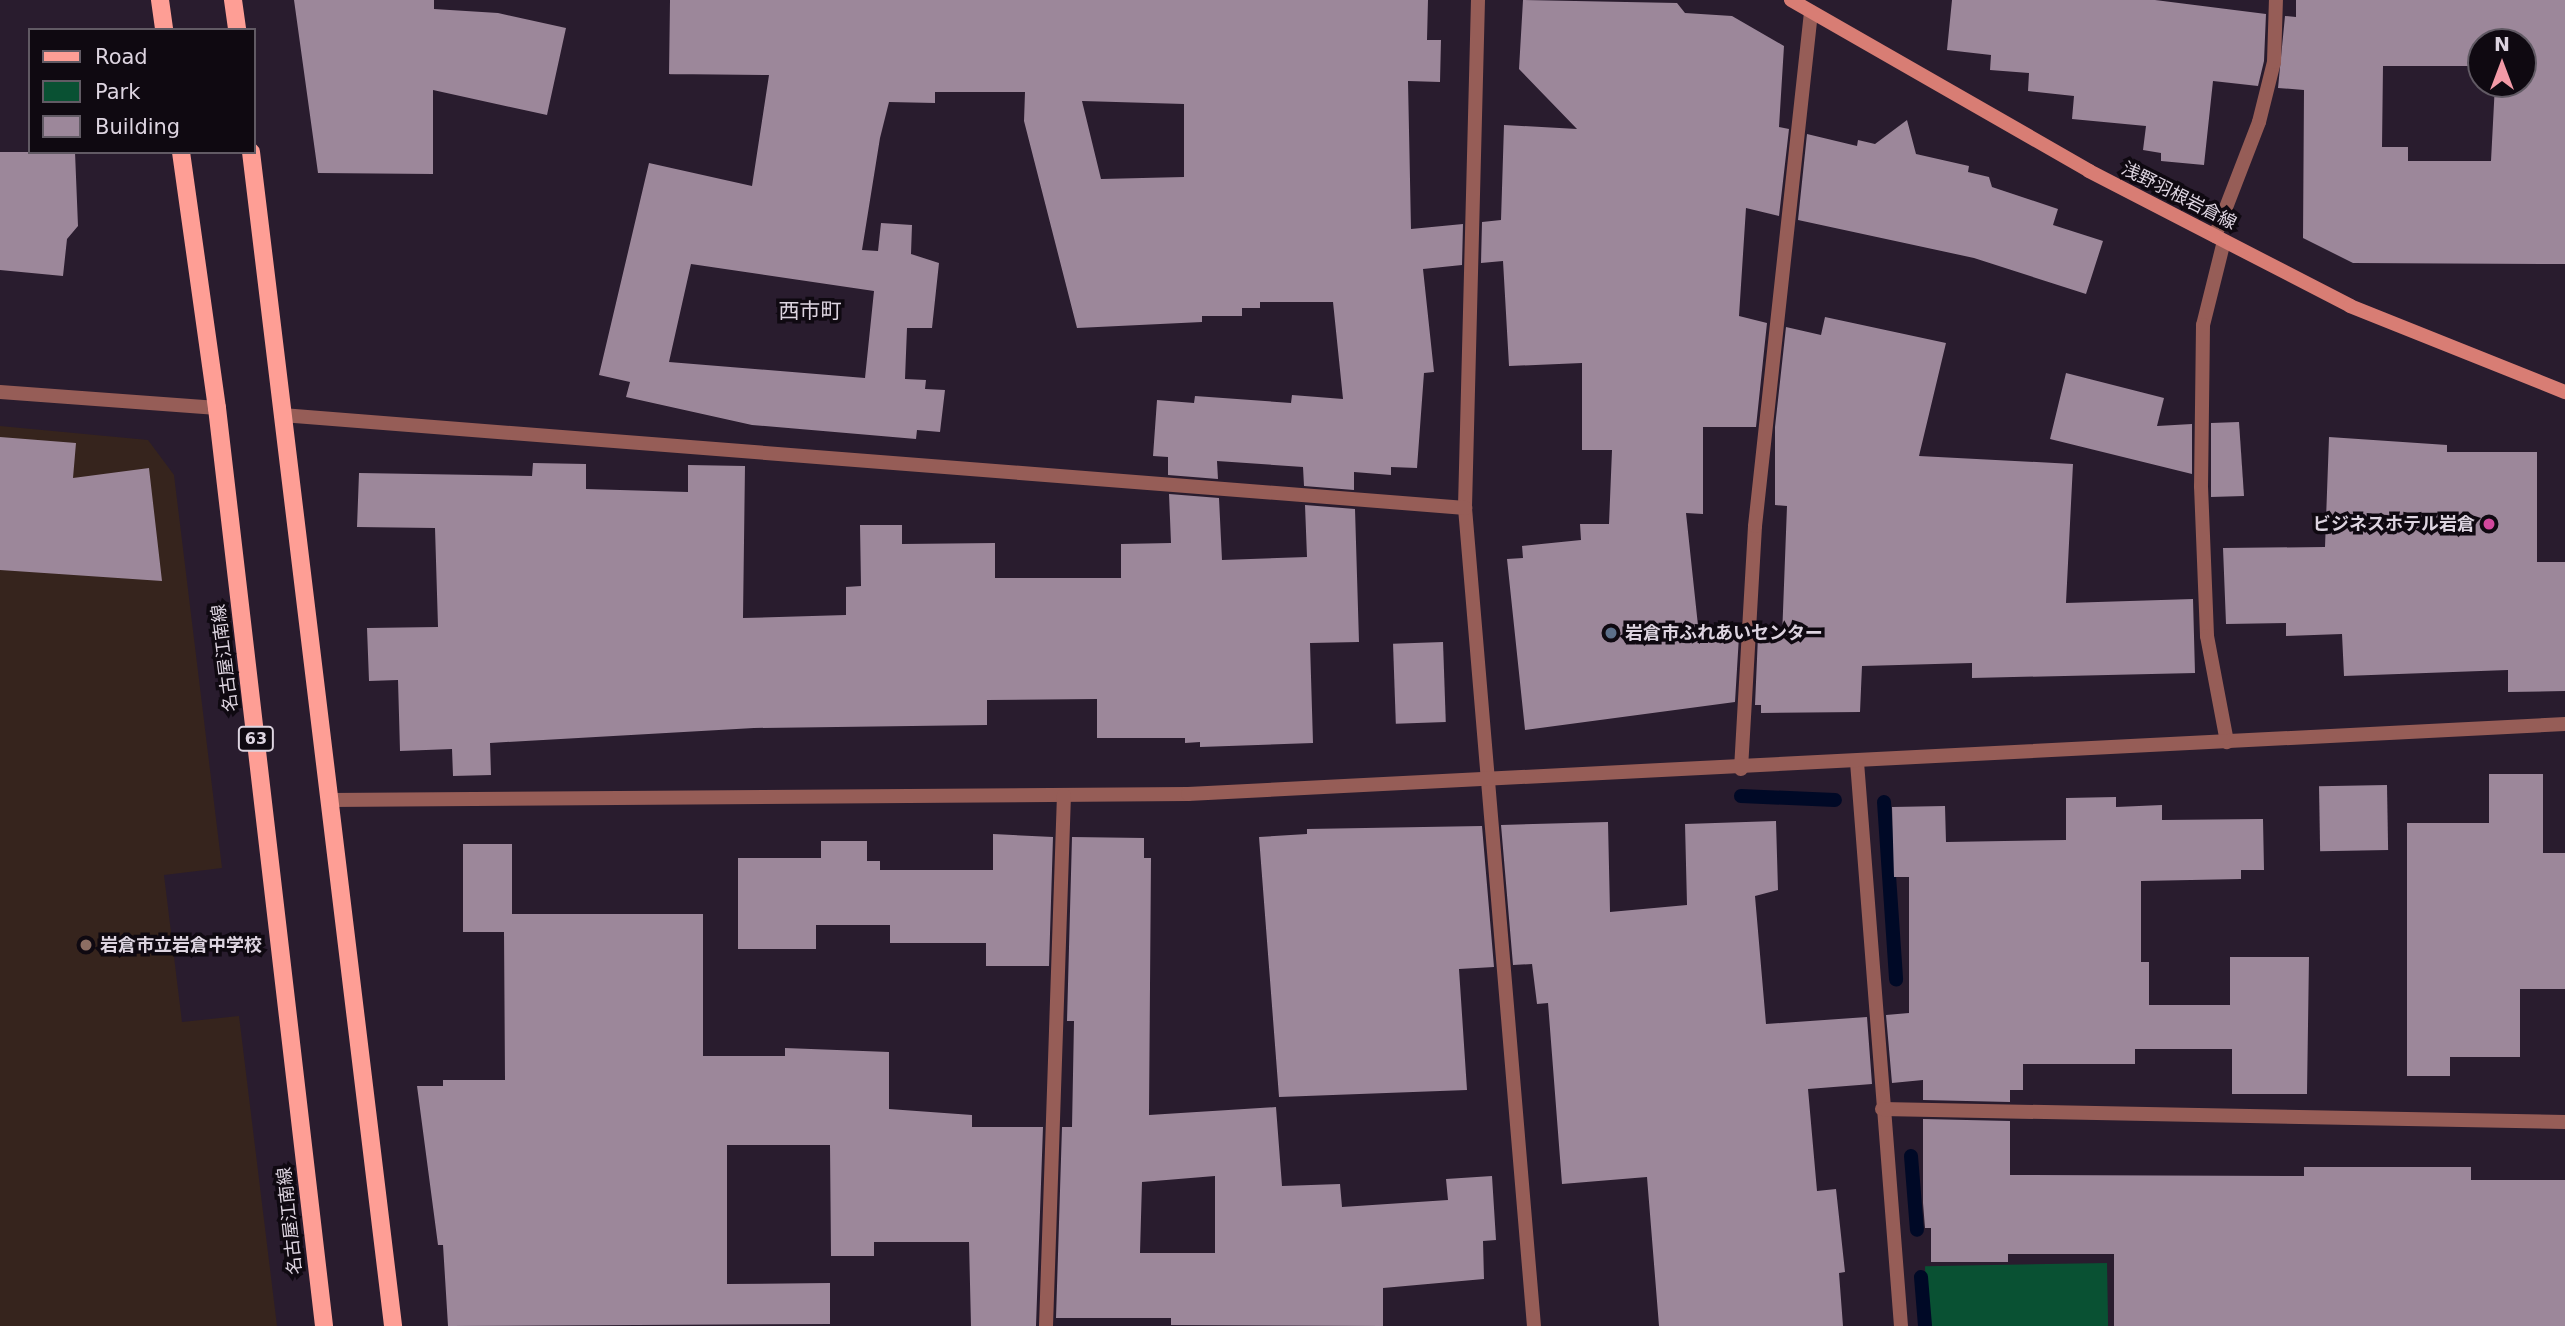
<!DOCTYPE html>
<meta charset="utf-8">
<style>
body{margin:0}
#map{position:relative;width:2565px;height:1326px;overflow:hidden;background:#291c2e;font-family:"DejaVu Sans","Noto Sans JP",sans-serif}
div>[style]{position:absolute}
.education>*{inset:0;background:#36241d}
.green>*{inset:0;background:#095133;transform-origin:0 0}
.stream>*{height:14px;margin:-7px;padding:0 7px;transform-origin:7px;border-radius:7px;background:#000926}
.building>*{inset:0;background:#9c879a;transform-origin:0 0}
.minor>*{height:14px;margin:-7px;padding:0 7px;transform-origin:7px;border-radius:7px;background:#965d57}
.secondary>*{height:14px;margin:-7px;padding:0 7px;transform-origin:7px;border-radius:7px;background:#d87d74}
.primary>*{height:18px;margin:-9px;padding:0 9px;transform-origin:9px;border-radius:9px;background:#fe9e95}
.dots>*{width:19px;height:19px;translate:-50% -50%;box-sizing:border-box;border:4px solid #0f0911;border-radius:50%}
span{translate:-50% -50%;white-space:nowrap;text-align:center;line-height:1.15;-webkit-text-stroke:7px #0f0911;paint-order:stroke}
.shield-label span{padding:2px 5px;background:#0f0911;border:2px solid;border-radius:5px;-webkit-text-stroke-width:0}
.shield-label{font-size:16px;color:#ddd4e0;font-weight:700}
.street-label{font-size:18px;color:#ddd4e0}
.poi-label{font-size:18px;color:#ddd4e0;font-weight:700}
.right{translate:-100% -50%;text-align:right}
.left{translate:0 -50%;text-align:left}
.quarter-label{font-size:21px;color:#ddd4e0}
.legend{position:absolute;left:28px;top:28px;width:228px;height:126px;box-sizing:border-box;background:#0f0911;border:2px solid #615a64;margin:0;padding:9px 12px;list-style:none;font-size:21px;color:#ddd4e0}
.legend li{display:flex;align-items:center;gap:14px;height:35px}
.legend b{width:35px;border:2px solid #615a64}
.north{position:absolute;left:2467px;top:28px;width:70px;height:70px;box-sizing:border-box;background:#0f0911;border:2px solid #615a64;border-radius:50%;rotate:0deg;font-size:19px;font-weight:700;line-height:28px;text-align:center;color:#ddd4e0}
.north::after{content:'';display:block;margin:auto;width:24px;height:32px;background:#f39aa7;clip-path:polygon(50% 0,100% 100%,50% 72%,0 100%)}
</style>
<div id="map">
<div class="education">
<div style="clip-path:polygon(0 426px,148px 440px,174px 475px,222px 868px,164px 875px,182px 1022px,239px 1016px,277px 1326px,0 1326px)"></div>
</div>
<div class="green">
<div style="left:2107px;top:1263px;width:63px;height:182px;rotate:89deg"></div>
</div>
<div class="stream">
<div style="left:1741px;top:796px;width:94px;rotate:2.4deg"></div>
<div style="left:1884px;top:802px;width:178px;rotate:86.1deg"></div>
<div style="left:1911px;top:1156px;width:74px;rotate:85.4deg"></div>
<div style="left:1921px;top:1277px;width:49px;rotate:85.3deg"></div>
</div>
<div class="building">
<div style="clip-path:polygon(294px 0,434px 0,434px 9px,498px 13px,566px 28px,547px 115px,433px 90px,433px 174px,318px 173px)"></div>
<div style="clip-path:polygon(evenodd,670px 0,1428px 0,1427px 40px,1441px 40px,1440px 82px,1408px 81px,1411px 229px,1463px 224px,1462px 265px,1423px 269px,1434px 372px,1424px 373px,1417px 468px,1391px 467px,1391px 475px,1354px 472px,1354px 490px,1304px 486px,1303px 467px,1217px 461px,1218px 479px,1168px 475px,1168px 457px,1153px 456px,1157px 400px,1194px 403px,1195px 396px,1291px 403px,1292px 395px,1343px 399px,1333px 302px,1260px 302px,1260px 308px,1242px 308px,1242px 316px,1202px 316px,1202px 322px,1077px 328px,1024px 121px,1025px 92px,935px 92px,935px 103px,889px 102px,880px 138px,862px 250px,878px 251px,881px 223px,912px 225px,911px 254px,939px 263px,932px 328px,907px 328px,905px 379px,926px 380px,925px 389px,945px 390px,940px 432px,917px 430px,916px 439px,752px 425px,626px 397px,630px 382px,599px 375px,649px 163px,752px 186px,769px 75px,669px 74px,670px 0,1082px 101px,1184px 104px,1184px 177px,1101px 179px,1082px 101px,670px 0,691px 264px,874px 291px,865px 378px,669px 362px,691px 264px)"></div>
<div style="clip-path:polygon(1523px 0,1677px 3px,1685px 13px,1732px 16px,1784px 46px,1779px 127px,1789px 129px,1779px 216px,1746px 208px,1739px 316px,1767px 323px,1756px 427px,1703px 427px,1703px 514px,1686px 513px,1699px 635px,1739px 636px,1735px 702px,1525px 730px,1507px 559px,1523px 558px,1522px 546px,1581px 540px,1580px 524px,1609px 524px,1612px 450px,1582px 450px,1582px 363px,1509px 366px,1503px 261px,1481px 263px,1482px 222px,1501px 220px,1504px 125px,1577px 129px,1519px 69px)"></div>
<div style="clip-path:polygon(1952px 0,2155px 0,2266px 14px,2264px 61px,2258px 86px,2213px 81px,2204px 165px,2161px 161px,2161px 153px,2143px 150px,2146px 126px,2072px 119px,2074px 96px,2028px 91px,2029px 73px,1990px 70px,1991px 55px,1947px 50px)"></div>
<div style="clip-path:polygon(evenodd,2296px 0,2565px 0,2565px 264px,2353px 263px,2303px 238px,2304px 90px,2278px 88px,2285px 16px,2296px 17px,2296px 0,2481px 42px,2523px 42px,2523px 84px,2495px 84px,2491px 161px,2408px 161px,2408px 147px,2382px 147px,2383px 66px,2481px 66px,2481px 42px)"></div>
<div style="clip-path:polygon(1907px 120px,1916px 154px,1969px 166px,1968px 172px,1989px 177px,1992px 187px,2058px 209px,2053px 225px,2103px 241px,2086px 294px,1974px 258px,1798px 220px,1807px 134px,1857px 146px,1858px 140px,1875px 144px)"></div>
<div style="clip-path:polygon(0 152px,75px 152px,78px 226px,67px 239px,63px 276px,0 270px)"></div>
<div style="clip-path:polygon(1825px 317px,1946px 343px,1919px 456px,2073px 464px,2066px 603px,2193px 599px,2195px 673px,1972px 678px,1972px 663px,1862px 666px,1860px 712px,1761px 713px,1761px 705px,1755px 705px,1758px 636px,1782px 637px,1787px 506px,1775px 505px,1775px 427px,1786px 327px,1821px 335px)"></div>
<div style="clip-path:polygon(2066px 373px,2164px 398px,2157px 426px,2192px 424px,2192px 474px,2050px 439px)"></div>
<div style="clip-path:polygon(2239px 422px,2244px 496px,2211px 497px,2211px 423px)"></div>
<div style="clip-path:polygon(0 437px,76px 443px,73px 478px,149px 468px,162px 581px,0 570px)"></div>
<div style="clip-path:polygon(2329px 437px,2447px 445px,2447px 452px,2537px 452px,2537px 562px,2565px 562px,2565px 691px,2508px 692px,2508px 670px,2344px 676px,2342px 634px,2286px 636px,2286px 623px,2226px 624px,2223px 548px,2325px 547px)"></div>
<div style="clip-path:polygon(533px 463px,586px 464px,586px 489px,688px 492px,688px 465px,745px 466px,743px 618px,846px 615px,846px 587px,861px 586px,860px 525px,902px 525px,902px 544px,995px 543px,995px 578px,1121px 578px,1121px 544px,1171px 543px,1169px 494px,1219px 498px,1222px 560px,1307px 557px,1305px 505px,1355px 509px,1359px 642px,1310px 643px,1313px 743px,1200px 747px,1200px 742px,1185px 743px,1185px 738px,1097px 738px,1097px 699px,987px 700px,987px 725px,754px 728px,490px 743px,491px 775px,453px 776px,452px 749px,400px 751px,398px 680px,369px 681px,367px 628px,438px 627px,435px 528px,357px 527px,359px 473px,532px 476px)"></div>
<div style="left:1443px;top:642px;width:80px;height:50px;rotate:88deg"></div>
<div style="clip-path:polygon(2489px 774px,2543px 774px,2543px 853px,2565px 853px,2565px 989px,2520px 989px,2520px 1057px,2450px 1057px,2450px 1076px,2407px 1076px,2407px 823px,2489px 823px)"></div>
<div style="left:2387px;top:785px;width:65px;height:68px;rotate:89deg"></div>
<div style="clip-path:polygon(2116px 797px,2116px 807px,2162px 805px,2162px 820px,2263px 819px,2264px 870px,2241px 870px,2241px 879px,2141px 881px,2141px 962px,2149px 962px,2149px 1005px,2230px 1005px,2230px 957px,2309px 957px,2307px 1094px,2232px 1094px,2232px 1049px,2135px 1049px,2135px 1064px,2023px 1064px,2023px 1090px,2010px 1090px,2010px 1102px,1923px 1100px,1923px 1080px,1892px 1083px,1886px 1015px,1909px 1013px,1909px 877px,1894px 877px,1892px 807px,1945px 806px,1946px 842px,2066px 840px,2066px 798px)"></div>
<div style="clip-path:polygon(1776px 821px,1778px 890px,1755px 896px,1766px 1024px,1867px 1017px,1872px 1084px,1808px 1089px,1817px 1191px,1836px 1189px,1845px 1272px,1839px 1273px,1843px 1326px,1659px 1326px,1647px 1177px,1562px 1184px,1548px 1003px,1537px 1004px,1532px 964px,1513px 965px,1501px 825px,1608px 822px,1610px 912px,1687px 905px,1685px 824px)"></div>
<div style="clip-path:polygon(1482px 826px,1494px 967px,1459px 969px,1467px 1090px,1279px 1097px,1259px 837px,1307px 834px,1307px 829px)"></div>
<div style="clip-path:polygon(993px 834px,1053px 837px,1049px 966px,986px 966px,986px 943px,890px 943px,890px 925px,816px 925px,816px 949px,738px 949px,738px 858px,821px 858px,821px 841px,867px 841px,867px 861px,880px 861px,880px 870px,993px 870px)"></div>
<div style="clip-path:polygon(evenodd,1072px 837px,1144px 838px,1144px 858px,1151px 858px,1149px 1115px,1276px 1107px,1282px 1186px,1340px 1184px,1342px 1207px,1448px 1200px,1446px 1179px,1492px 1176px,1496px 1240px,1483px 1241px,1484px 1279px,1383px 1288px,1383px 1326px,1171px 1325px,1171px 1318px,1056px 1318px,1062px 1127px,1072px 1127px,1074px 1021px,1067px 1021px,1072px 837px,1215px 1176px,1215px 1253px,1140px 1253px,1142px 1182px,1215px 1176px)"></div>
<div style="clip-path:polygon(463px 844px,512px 844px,512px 914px,703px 914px,703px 1056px,785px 1056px,785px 1048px,889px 1052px,889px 1109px,972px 1115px,972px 1127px,1043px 1127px,1036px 1326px,971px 1326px,969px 1242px,874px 1242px,874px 1256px,831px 1256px,830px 1145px,727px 1145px,727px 1284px,830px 1283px,830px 1324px,448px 1326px,443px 1245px,438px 1245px,417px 1086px,443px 1086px,443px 1080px,505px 1080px,504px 932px,463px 932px)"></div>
<div style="clip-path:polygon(1923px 1119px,2010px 1121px,2010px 1175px,2304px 1176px,2304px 1167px,2471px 1167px,2471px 1180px,2565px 1180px,2565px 1326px,2114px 1326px,2114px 1254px,2008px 1254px,2008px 1262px,1931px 1262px,1931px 1228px,1925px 1228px,1923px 1203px)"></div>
</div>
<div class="minor">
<div style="left:1478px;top:0;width:508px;rotate:91.47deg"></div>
<div style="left:1465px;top:508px;width:821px;rotate:85.18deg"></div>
<div style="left:2215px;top:236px;width:122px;rotate:-68.9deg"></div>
<div style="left:2259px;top:122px;width:62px;rotate:-76deg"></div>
<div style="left:2274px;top:62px;width:62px;rotate:-88.2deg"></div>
<div style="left:2224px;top:241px;width:87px;rotate:104deg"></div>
<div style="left:2203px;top:325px;width:161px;rotate:90.7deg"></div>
<div style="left:2201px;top:486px;width:150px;rotate:87.7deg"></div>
<div style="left:2207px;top:636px;width:108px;rotate:79.3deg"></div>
<div style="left:0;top:392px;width:218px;rotate:4.2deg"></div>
<div style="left:282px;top:415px;width:1187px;rotate:4.49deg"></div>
<div style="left:1857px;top:762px;width:566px;rotate:85.54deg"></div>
<div style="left:1741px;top:769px;width:243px;rotate:-86.7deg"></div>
<div style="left:1755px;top:526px;width:517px;rotate:-83.78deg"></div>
<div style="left:328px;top:800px;width:860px;rotate:-0.4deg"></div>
<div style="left:1188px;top:794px;width:1379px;rotate:-2.91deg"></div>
<div style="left:1882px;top:1109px;width:683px;rotate:1.09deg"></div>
<div style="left:1046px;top:1326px;width:531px;rotate:-88.06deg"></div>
</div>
<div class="secondary">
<div style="left:1791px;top:0;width:344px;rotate:29.8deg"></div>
<div style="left:2089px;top:171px;width:294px;rotate:27.3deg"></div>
<div style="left:2350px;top:306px;width:232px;rotate:21.8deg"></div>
</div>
<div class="primary">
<div style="left:160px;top:0;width:30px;rotate:82deg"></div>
<div style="left:233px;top:0;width:30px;rotate:82deg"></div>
<div style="left:181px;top:152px;width:259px;rotate:82deg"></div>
<div style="left:217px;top:408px;width:924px;rotate:83.35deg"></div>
<div style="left:251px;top:152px;width:1183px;rotate:83.1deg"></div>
</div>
<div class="dots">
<div style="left:2489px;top:524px;background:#d1479c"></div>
<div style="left:1611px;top:633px;background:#5c6f8a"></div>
<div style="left:86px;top:945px;background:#8d6e63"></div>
</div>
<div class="shield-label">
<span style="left:256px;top:739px">63</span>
</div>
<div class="street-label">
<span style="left:2179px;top:196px;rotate:27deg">浅野羽根岩倉線</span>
<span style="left:225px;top:658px;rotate:-97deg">名古屋江南線</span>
<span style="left:290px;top:1221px;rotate:-96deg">名古屋江南線</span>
</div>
<div class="poi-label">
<span class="right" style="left:2475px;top:524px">ビジネスホテル岩倉</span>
<span class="left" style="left:1625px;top:633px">岩倉市ふれあいセンター</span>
<span class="left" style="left:100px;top:945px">岩倉市立岩倉中学校</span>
</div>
<div class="quarter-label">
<span style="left:810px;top:311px">西市町</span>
</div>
<ul class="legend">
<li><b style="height:9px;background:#fe9e95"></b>Road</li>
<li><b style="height:19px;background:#095133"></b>Park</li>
<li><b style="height:19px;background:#9c879a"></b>Building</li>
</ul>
<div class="north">N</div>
</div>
